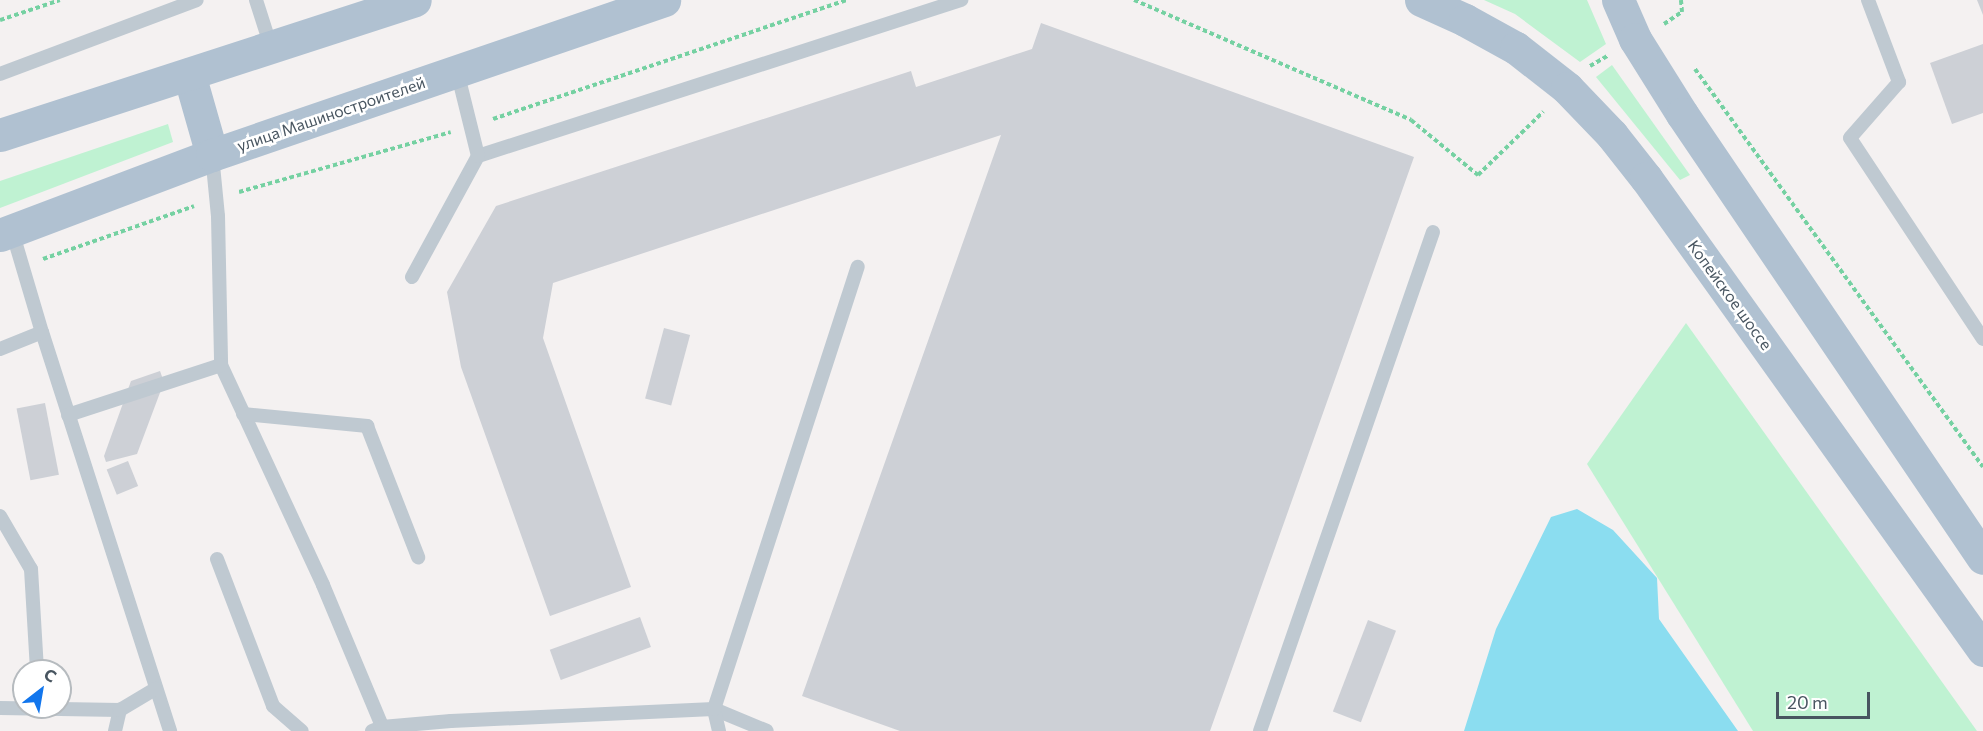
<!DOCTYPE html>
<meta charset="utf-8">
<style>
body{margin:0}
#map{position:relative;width:1983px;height:731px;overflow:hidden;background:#f4f1f1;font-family:Commissioner,sans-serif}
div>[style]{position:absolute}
.green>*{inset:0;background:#bff2d2}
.water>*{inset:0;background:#8bddf0}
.building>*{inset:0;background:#cdd0d6;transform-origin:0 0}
.path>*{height:4px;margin-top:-2px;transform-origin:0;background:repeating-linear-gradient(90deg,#75d1a2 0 4.5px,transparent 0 7.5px)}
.lane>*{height:14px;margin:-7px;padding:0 7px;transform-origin:7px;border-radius:7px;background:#bfc9d1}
.primary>*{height:33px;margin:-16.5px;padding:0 16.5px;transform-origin:16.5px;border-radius:16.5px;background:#b0c1d1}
span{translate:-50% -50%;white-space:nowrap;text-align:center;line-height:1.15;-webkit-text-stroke:5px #fff;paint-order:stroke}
.street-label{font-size:16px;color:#485560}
.north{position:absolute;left:12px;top:659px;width:60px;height:60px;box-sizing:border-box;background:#fff;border:2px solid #b6bbbf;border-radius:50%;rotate:31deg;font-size:16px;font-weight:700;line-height:24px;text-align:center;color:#485560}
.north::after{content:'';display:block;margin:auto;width:21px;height:27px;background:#1276ed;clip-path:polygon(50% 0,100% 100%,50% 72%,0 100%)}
.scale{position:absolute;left:1776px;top:692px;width:94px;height:27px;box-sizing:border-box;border:3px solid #485560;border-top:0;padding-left:8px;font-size:18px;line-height:21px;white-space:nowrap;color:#485560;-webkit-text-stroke:4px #fff;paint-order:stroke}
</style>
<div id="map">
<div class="green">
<div style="clip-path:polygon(1484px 0,1587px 0,1606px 44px,1580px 62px,1515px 14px)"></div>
<div style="clip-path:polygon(1612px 65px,1690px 175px,1680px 180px,1596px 77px)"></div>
<div style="clip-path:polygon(168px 124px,173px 142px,0 208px,0 181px)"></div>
<div style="clip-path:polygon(1686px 323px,1977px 731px,1753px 731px,1587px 464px)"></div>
</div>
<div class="water">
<div style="clip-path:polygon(1577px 509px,1613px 530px,1657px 578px,1659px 619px,1738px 731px,1464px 731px,1496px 629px,1551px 517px)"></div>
</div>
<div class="building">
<div style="clip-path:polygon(1977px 0,1983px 0,1983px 15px)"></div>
<div style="clip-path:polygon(1041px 23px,1414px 157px,1210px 731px,900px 731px,802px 696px,1001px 135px,553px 283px,543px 338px,631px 587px,550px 616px,461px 367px,447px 292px,496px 206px,911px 71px,916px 87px,1032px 49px)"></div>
<div style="clip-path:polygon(1983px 44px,1983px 113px,1952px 124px,1930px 63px)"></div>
<div style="left:664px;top:328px;width:27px;height:73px;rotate:15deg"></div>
<div style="clip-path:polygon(160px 371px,164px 382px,137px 454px,106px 462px,104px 456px,131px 381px)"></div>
<div style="left:45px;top:403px;width:73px;height:29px;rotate:79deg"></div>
<div style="left:128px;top:461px;width:27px;height:23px;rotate:68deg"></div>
<div style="left:640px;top:617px;width:32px;height:96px;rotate:70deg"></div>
<div style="left:1368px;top:620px;width:30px;height:98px;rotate:21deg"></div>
</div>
<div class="path">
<div style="left:1134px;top:0;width:302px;rotate:23.4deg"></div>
<div style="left:1411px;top:120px;width:87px;rotate:39.4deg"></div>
<div style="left:1478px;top:175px;width:91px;rotate:-44.1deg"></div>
<div style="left:0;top:20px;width:63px;rotate:-18.4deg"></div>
<div style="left:1664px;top:24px;width:22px;rotate:-34deg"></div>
<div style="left:1682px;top:12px;width:12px;rotate:-95deg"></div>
<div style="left:1590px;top:66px;width:20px;rotate:-30deg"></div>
<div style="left:1695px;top:69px;width:491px;rotate:54.1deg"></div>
<div style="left:493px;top:119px;width:373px;rotate:-18.6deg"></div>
<div style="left:239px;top:192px;width:220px;rotate:-15.8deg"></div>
<div style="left:43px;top:259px;width:160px;rotate:-19.3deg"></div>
</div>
<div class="lane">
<div style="left:256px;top:0;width:49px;rotate:72.3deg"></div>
<div style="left:1868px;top:0;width:88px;rotate:69.3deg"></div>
<div style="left:1899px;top:82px;width:74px;rotate:131.2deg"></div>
<div style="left:1850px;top:138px;width:241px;rotate:56.5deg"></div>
<div style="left:0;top:74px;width:210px;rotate:-20.6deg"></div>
<div style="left:212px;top:155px;width:61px;rotate:84.4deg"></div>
<div style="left:218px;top:216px;width:149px;rotate:88.8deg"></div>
<div style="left:221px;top:365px;width:242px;rotate:65.1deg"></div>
<div style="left:323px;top:585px;width:158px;rotate:67.3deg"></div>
<div style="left:478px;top:156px;width:508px;rotate:-17.9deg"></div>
<div style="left:12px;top:231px;width:105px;rotate:73.5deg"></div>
<div style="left:42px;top:332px;width:419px;rotate:72.2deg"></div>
<div style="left:412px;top:277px;width:138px;rotate:-61.4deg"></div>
<div style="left:478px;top:156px;width:88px;rotate:-103.9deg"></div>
<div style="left:0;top:349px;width:45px;rotate:-22deg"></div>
<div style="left:243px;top:414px;width:125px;rotate:5.5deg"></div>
<div style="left:367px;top:426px;width:141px;rotate:68.7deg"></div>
<div style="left:68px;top:415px;width:161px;rotate:-18.1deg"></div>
<div style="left:0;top:516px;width:61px;rotate:59.7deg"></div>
<div style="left:31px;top:569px;width:102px;rotate:86.6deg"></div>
<div style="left:217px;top:559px;width:157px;rotate:69.1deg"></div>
<div style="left:273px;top:706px;width:38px;rotate:41deg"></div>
<div style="left:0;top:708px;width:120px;rotate:1deg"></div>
<div style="left:115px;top:731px;width:22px;rotate:-77deg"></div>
<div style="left:120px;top:710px;width:41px;rotate:-31deg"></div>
<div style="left:372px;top:731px;width:11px;rotate:-22deg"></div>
<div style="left:382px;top:727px;width:69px;rotate:-5deg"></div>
<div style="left:451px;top:721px;width:263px;rotate:-2.6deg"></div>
<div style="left:714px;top:709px;width:57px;rotate:22.5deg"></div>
<div style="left:719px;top:731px;width:23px;rotate:-103deg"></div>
<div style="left:714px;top:709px;width:465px;rotate:-72deg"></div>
<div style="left:1260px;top:731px;width:528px;rotate:-70.88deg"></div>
</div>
<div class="primary">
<div style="left:1421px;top:0;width:48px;rotate:24.4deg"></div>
<div style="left:1465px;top:20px;width:58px;rotate:28.8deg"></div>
<div style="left:1516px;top:48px;width:65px;rotate:38.1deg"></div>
<div style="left:1567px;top:88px;width:65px;rotate:46.2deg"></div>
<div style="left:1612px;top:135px;width:55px;rotate:51.7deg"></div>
<div style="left:1646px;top:178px;width:580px;rotate:54.47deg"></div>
<div style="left:1618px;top:0;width:43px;rotate:66.4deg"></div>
<div style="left:1635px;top:39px;width:89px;rotate:57.9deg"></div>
<div style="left:1682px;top:114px;width:536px;rotate:55.87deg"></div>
<div style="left:189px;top:74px;width:84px;rotate:74.1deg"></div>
<div style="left:0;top:135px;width:436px;rotate:-18deg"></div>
<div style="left:0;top:235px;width:227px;rotate:-20.7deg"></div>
<div style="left:212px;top:155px;width:478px;rotate:-18.9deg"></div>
</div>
<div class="street-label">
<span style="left:331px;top:114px;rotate:-19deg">улица Машиностроителей</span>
<span style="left:1730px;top:295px;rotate:54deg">Копейское шоссе</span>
</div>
<div class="north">С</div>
<div class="scale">20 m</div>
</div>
